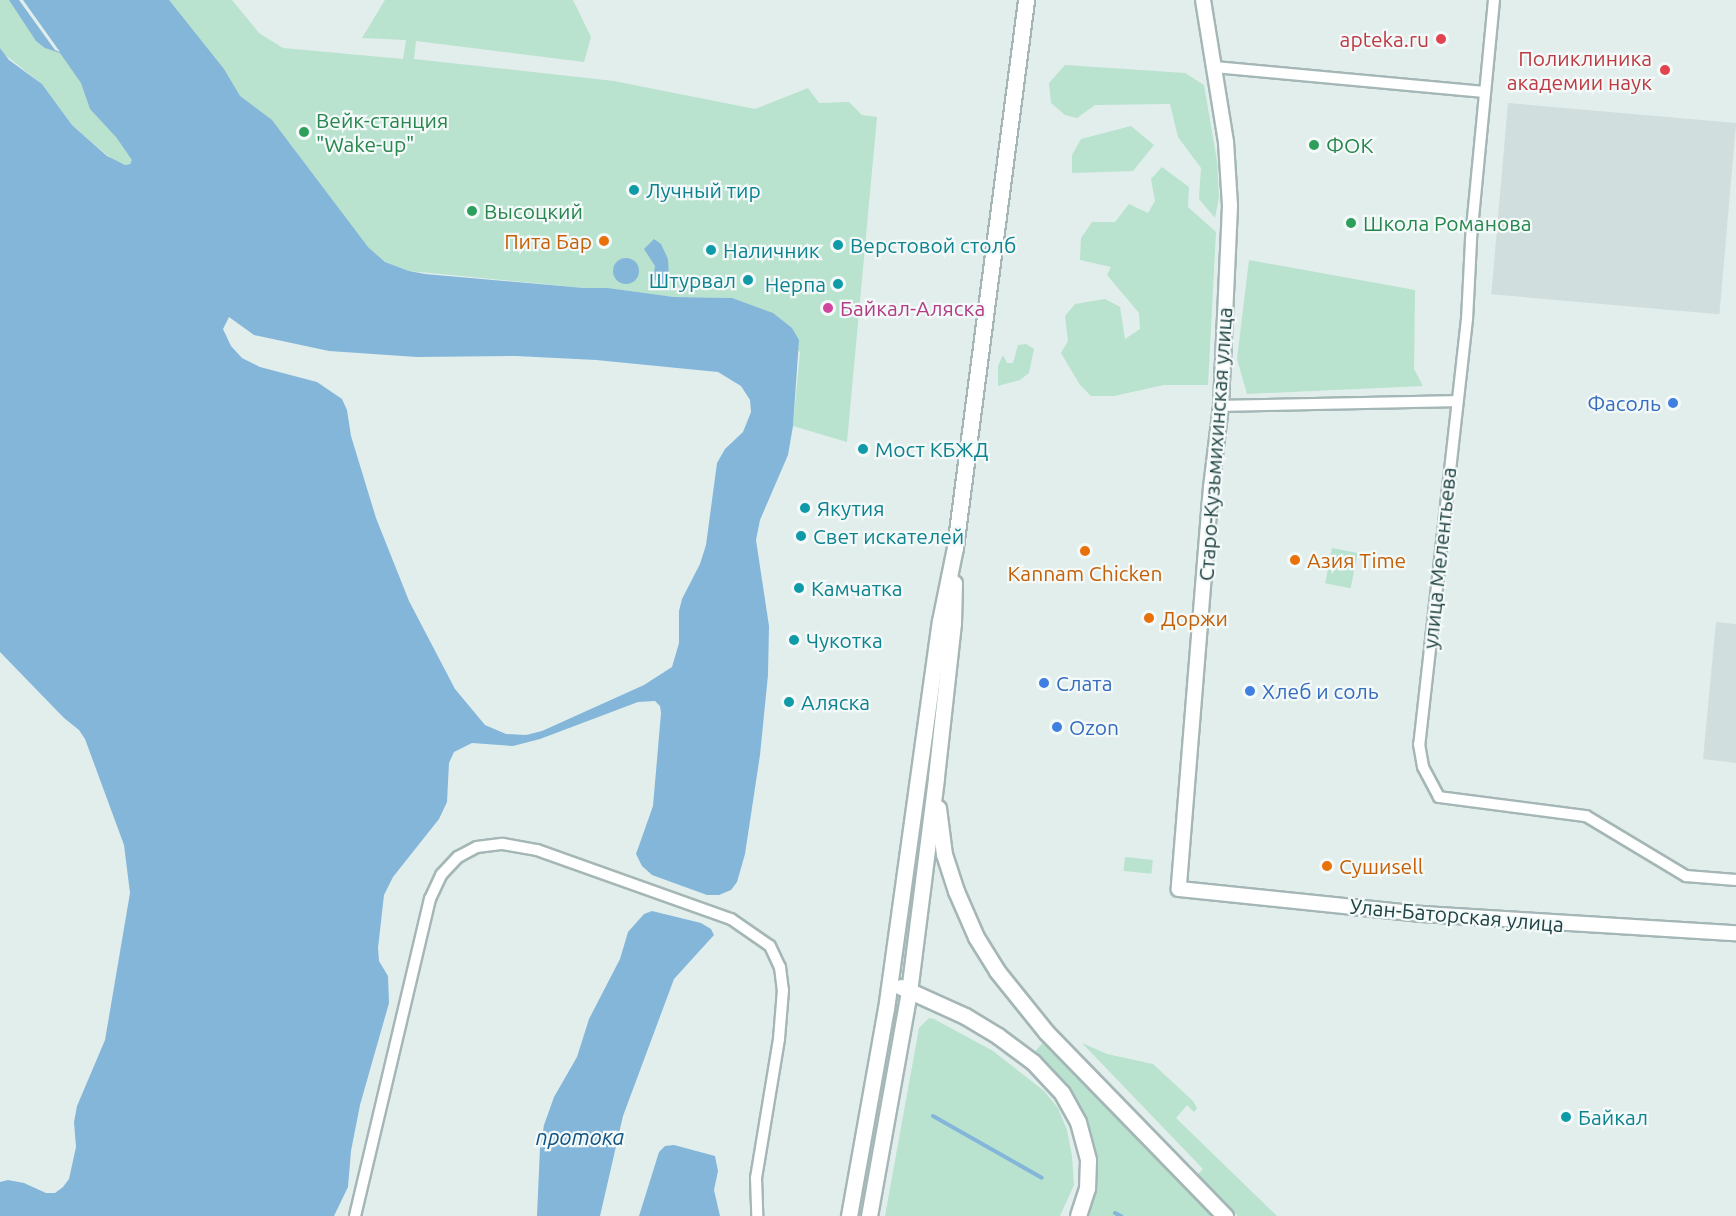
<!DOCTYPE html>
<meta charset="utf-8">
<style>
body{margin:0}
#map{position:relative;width:1736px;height:1216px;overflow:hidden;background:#e2eeec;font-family:Ubuntu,sans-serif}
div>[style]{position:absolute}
.built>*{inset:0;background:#d0dedd;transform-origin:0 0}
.green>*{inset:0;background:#b9e2cf;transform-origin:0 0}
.water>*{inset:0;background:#84b6da}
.round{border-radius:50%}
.pier>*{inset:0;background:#e2eeec}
.stream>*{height:4px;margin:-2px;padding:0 2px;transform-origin:2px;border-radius:2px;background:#84b6da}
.roads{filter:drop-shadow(2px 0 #a4b7b6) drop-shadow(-2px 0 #a4b7b6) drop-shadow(0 2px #a4b7b6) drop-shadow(0 -2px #a4b7b6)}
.minor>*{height:10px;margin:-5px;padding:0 5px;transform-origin:5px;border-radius:5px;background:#fff}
.tertiary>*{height:14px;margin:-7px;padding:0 7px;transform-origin:7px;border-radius:7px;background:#fff}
.secondary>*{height:15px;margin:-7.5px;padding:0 7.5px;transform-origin:7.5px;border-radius:7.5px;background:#fff}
.dots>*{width:16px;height:16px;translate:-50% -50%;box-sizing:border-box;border:3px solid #f4faf9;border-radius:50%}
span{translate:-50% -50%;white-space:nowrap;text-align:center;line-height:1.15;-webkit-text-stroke:4.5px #f4faf9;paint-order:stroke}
.health-label{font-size:21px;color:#be3a42}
.right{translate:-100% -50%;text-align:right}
.leisure-label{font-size:21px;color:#27864d}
.left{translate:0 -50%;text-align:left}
.culture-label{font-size:21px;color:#0d838f}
.food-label{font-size:21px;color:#c56008}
.hotel-label{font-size:21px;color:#b23c85}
.shop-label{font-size:21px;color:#366cbe}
.street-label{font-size:21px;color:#204242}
.water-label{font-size:22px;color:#125486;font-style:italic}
</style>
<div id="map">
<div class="built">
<div style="left:1508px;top:103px;width:229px;height:192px;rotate:5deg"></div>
<div style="clip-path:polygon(1716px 622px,1736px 624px,1736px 763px,1703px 759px)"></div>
</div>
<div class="green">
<div style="clip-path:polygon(0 0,232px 0,259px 33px,283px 48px,403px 59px,406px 40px,362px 38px,385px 0,573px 0,591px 37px,584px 62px,416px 41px,414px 59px,614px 81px,755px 109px,808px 88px,819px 103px,849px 102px,862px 115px,877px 117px,847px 442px,793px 426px,800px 352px,732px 298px,674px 297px,608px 288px,584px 288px,409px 271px,385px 262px,368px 247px,131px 163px,125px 165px,115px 162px,72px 125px,42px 84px,4px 54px,0 48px)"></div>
<div style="clip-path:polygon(1065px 65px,1185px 73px,1204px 85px,1217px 161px,1219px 197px,1215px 218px,1199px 199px,1201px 168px,1178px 137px,1170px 104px,1095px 105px,1077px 118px,1065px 115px,1051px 103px,1049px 83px)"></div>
<div style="clip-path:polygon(1131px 126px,1154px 145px,1133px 171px,1072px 173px,1072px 155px,1081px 139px)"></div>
<div style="clip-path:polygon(1162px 167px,1189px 187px,1188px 207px,1216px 232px,1208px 385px,1164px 385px,1114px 396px,1091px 396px,1080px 385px,1061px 353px,1068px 341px,1065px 316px,1075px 304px,1105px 299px,1120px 307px,1125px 339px,1140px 329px,1139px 313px,1107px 275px,1111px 267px,1080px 260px,1081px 238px,1092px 222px,1115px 222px,1129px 204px,1148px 213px,1155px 201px,1151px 179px)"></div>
<div style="clip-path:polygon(1249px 260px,1415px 290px,1414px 369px,1423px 386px,1247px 394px,1237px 359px)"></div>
<div style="clip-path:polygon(1026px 344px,1034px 349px,1029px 373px,1020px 380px,998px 386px,998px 366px,1003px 355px,1007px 363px,1013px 363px,1018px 345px)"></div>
<div style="left:1332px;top:548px;width:26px;height:36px;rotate:11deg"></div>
<div style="left:1125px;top:857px;width:28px;height:14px;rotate:6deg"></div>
<div style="clip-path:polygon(929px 1018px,934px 1019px,993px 1051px,1044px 1091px,1058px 1108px,1067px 1130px,1072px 1156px,1074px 1185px,1060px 1216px,885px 1216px,919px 1028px)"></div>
<div style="clip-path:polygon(1045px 1040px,1215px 1216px,1083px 1216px,1090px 1197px,1060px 1081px,1034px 1053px)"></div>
<div style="clip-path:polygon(1082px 1043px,1107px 1054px,1153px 1064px,1193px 1101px,1197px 1108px,1194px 1112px,1187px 1105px,1176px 1118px,1277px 1216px,1238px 1216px,1197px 1175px,1203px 1169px)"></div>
</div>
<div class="water">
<div style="clip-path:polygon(evenodd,9px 0,169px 0,224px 69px,240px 96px,272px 120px,368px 247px,385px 262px,409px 271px,425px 274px,584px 288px,608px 288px,674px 297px,732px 298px,773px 313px,792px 328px,799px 340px,793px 426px,788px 455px,760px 520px,756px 540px,769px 626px,768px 675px,760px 755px,745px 854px,737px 882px,731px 890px,719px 895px,707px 895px,652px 875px,642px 866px,636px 854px,653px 806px,661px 713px,660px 706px,655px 701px,638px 702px,540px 739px,513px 746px,472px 743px,454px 752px,449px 763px,447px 802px,439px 819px,393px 877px,384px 895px,378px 948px,379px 961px,388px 976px,389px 1003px,360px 1105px,351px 1151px,348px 1187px,334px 1216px,0 1216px,0 1182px,8px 1180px,24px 1183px,46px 1193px,55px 1193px,63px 1187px,69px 1179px,76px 1147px,74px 1122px,77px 1106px,105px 1040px,130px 893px,124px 845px,85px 739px,79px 730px,64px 718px,0 652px,0 48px,9px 60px,42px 84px,72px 125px,107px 156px,125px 165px,130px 164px,132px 160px,116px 137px,90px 109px,81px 83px,60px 53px,45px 48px,36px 41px,9px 0,229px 317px,254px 335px,329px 351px,417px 357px,516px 356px,596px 360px,718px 372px,741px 386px,750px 400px,751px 412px,743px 432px,725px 449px,717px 463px,706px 545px,700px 564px,682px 599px,679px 611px,679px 643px,672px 667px,644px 685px,542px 731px,526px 735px,506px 734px,485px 725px,455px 689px,409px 601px,376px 518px,351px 436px,347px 410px,342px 399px,317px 382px,260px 367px,242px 358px,231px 346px,223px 329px,229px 317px)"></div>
<div style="clip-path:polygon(654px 239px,661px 244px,668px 259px,669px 278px,666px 286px,653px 279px,655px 266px,644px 249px)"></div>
<div class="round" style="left:613px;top:258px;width:26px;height:26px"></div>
<div style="clip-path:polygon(652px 911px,701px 923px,711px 929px,714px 935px,674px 979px,623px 1116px,600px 1216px,537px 1216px,540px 1148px,544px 1125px,554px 1097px,577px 1057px,589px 1019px,620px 959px,628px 932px,644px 914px)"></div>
<div style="clip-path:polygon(674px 1145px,715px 1156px,718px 1171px,714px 1190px,720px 1216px,639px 1216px,659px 1152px,665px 1146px)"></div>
</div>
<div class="pier">
<div style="clip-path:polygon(19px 0,23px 0,60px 52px,55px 50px)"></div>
</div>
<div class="stream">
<div style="left:933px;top:1116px;width:125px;rotate:29.6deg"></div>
<div style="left:1115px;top:1213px;width:7px;rotate:27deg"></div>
</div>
<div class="roads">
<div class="minor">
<div style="left:1494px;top:0;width:242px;rotate:95.5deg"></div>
<div style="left:1471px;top:241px;width:78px;rotate:92.9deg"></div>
<div style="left:1467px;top:319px;width:428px;rotate:96.4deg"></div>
<div style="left:1419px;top:744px;width:23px;rotate:80deg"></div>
<div style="left:1423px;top:767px;width:34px;rotate:62deg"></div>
<div style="left:1439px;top:797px;width:148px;rotate:7.4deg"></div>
<div style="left:1586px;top:816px;width:117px;rotate:31deg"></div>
<div style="left:1686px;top:876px;width:50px;rotate:4.6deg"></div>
<div style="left:1214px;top:67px;width:272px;rotate:5.3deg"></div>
<div style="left:1221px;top:406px;width:236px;rotate:-1.2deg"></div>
<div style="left:355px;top:1216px;width:326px;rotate:-76.7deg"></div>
<div style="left:430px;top:899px;width:26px;rotate:-65deg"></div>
<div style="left:441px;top:875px;width:25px;rotate:-47deg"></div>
<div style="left:458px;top:857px;width:21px;rotate:-28deg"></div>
<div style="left:477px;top:847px;width:26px;rotate:-7deg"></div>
<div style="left:503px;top:844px;width:35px;rotate:10deg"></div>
<div style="left:537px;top:850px;width:206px;rotate:19.6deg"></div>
<div style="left:731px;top:919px;width:47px;rotate:34.7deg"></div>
<div style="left:770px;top:946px;width:23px;rotate:65deg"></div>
<div style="left:780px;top:967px;width:23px;rotate:83deg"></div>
<div style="left:783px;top:990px;width:49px;rotate:94.7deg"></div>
<div style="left:779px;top:1039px;width:141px;rotate:99.4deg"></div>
<div style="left:756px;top:1178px;width:38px;rotate:88deg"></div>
</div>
<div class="tertiary">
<div style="left:1203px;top:0;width:144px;rotate:80.8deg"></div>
<div style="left:1226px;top:142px;width:64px;rotate:86.4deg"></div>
<div style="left:1230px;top:206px;width:200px;rotate:92.6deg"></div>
<div style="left:1221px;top:406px;width:82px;rotate:97deg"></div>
<div style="left:1211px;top:487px;width:403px;rotate:94.6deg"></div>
<div style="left:1179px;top:889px;width:244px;rotate:5.9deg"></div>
<div style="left:1422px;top:914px;width:315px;rotate:3.5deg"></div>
</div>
<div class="secondary">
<div style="left:938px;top:808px;width:46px;rotate:82.6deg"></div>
<div style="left:944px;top:854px;width:39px;rotate:72deg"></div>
<div style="left:956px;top:891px;width:50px;rotate:66.5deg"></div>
<div style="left:976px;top:937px;width:40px;rotate:58deg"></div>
<div style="left:997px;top:971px;width:78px;rotate:51.2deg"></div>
<div style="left:1046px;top:1032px;width:257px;rotate:45.8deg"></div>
<div style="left:901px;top:987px;width:70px;rotate:24.4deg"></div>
<div style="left:965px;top:1016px;width:39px;rotate:31deg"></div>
<div style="left:998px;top:1036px;width:44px;rotate:36.6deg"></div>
<div style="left:1033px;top:1062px;width:42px;rotate:46.9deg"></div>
<div style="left:1062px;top:1093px;width:33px;rotate:61deg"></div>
<div style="left:1078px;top:1122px;width:39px;rotate:75deg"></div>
<div style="left:1088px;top:1160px;width:28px;rotate:92deg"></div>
<div style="left:1087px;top:1188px;width:29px;rotate:108deg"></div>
<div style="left:849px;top:1216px;width:210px;rotate:-79.9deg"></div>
<div style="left:886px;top:1009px;width:392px;rotate:-82.1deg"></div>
<div style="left:940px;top:621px;width:76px;rotate:-78.5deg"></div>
<div style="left:955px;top:547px;width:552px;rotate:-82.6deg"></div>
<div style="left:869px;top:1216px;width:228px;rotate:-79.9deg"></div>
<div style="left:909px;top:992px;width:217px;rotate:-82.8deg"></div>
<div style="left:936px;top:777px;width:155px;rotate:-83.7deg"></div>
<div style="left:953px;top:623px;width:40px;rotate:-88.6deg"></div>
</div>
</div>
<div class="dots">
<div style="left:1441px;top:39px;background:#e0444e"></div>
<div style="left:1665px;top:70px;background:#e0444e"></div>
<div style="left:304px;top:132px;background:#2e9e5b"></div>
<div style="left:1314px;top:145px;background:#2e9e5b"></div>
<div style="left:634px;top:190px;background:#0f9aa8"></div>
<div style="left:472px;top:211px;background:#2e9e5b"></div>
<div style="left:1351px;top:223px;background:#2e9e5b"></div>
<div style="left:604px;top:241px;background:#e8710a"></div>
<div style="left:838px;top:245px;background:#0f9aa8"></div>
<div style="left:711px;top:250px;background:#0f9aa8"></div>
<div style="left:748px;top:280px;background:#0f9aa8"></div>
<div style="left:838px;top:284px;background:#0f9aa8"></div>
<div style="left:828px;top:308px;background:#d1479c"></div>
<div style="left:1673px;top:403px;background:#3f7fe0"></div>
<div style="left:863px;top:449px;background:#0f9aa8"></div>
<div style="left:805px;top:508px;background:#0f9aa8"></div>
<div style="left:801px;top:536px;background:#0f9aa8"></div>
<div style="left:1085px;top:551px;background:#e8710a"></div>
<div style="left:1295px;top:560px;background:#e8710a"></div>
<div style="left:799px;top:588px;background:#0f9aa8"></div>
<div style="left:1149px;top:618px;background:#e8710a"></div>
<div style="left:794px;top:640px;background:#0f9aa8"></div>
<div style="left:1044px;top:683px;background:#3f7fe0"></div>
<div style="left:1250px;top:691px;background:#3f7fe0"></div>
<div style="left:789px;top:702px;background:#0f9aa8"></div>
<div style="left:1057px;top:727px;background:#3f7fe0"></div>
<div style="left:1327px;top:866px;background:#e8710a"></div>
<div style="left:1566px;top:1117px;background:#0f9aa8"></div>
</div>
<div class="health-label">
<span class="right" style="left:1429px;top:39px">apteka.ru</span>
<span class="right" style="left:1652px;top:70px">Поликлиника<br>академии наук</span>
</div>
<div class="leisure-label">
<span class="left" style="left:316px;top:132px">Вейк-станция<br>"Wake-up"</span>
<span class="left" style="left:1326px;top:145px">ФОК</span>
<span class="left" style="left:484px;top:211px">Высоцкий</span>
<span class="left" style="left:1363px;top:223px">Школа Романова</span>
</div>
<div class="culture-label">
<span class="left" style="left:646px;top:190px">Лучный тир</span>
<span class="left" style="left:850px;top:245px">Верстовой столб</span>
<span class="left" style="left:723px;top:250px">Наличник</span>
<span class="right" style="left:736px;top:280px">Штурвал</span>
<span class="right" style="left:826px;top:284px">Нерпа</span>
<span class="left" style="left:875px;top:449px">Мост КБЖД</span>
<span class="left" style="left:817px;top:508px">Якутия</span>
<span class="left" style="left:813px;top:536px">Свет искателей</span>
<span class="left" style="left:811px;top:588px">Камчатка</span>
<span class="left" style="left:806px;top:640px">Чукотка</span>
<span class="left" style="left:801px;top:702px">Аляска</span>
<span class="left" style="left:1578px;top:1117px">Байкал</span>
</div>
<div class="food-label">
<span class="right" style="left:592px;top:241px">Пита Бар</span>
<span class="left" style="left:1307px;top:560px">Азия Time</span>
<span style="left:1085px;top:573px">Kannam Chicken</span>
<span class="left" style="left:1161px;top:618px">Доржи</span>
<span class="left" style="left:1339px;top:866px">Сушиsell</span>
</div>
<div class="hotel-label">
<span class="left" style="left:840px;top:308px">Байкал-Аляска</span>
</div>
<div class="shop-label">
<span class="right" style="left:1661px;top:403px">Фасоль</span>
<span class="left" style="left:1056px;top:683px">Слата</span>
<span class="left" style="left:1262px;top:691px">Хлеб и соль</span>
<span class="left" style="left:1069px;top:727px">Ozon</span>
</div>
<div class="street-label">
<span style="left:1215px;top:444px;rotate:-86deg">Старо-Кузьмихинская улица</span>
<span style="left:1439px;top:558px;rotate:-84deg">улица Мелентьева</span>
<span style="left:1457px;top:915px;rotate:5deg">Улан-Баторская улица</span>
</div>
<div class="water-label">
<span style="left:580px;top:1137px">протока</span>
</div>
</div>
